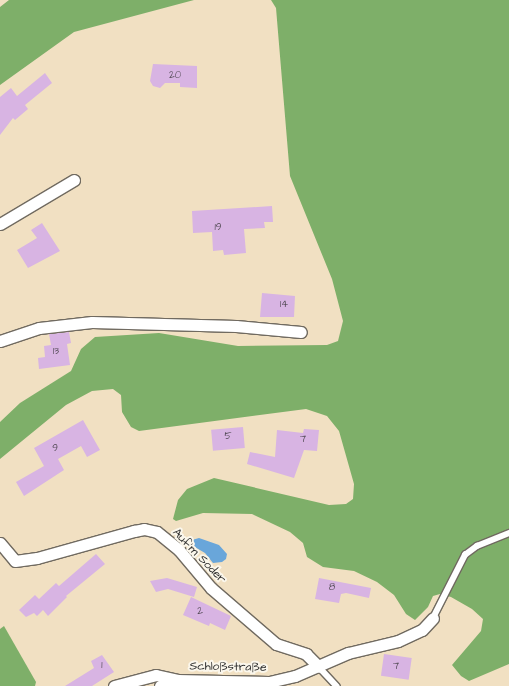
<!DOCTYPE html>
<meta charset="utf-8">
<style>
body{margin:0}
#map{position:relative;width:509px;height:686px;overflow:hidden;background:#f1e0c2;font-family:"Architects Daughter",sans-serif}
div>[style]{position:absolute}
.forest>*{inset:0;background:#7eaf69}
.water>*{inset:0;background:#69a6da}
.building>*{inset:0;background:#d8b4e3;transform-origin:0 0}
.roads{filter:drop-shadow(1px 0 #706a60) drop-shadow(-1px 0 #706a60) drop-shadow(0 1px #706a60) drop-shadow(0 -1px #706a60)}
.service>*{height:5.5px;margin:-2.75px;padding:0 2.75px;transform-origin:2.75px;border-radius:2.75px;background:#fff}
.minor>*{height:11px;margin:-5.5px;padding:0 5.5px;transform-origin:5.5px;border-radius:5.5px;background:#fff}
span{translate:-50% -50%;white-space:nowrap;text-align:center;line-height:1.15;-webkit-text-stroke:4px #fbf7ec;paint-order:stroke}
.number-label{font-size:10px;color:#564d59}
.number-label span{-webkit-text-stroke-width:0}
.street-label{font-size:12px;color:#2b2b2b}
</style>
<div id="map">
<div class="forest">
<div style="clip-path:polygon(9px 0,194px 0,74px 32px,0 85px,0 7px)"></div>
<div style="clip-path:polygon(271px 0,509px 0,509px 664px,469px 681px,461px 676px,452px 665px,481px 631px,483px 619px,472px 609px,451px 597px,440px 594px,433px 596px,428px 607px,415px 620px,406px 614px,394px 595px,377px 582px,354px 571px,323px 567px,307px 557px,303px 543px,290px 532px,252px 514px,203px 513px,176px 521px,173px 519px,178px 500px,187px 489px,214px 478px,329px 505px,346px 504px,353px 499px,354px 484px,339px 431px,327px 416px,306px 409px,139px 431px,131px 427px,122px 412px,121px 395px,113px 389px,92px 391px,66px 405px,0 459px,0 422px,20px 403px,71px 371px,81px 349px,95px 337px,159px 333px,238px 346px,327px 345px,338px 341px,343px 321px,332px 279px,290px 176px,276px 8px)"></div>
<div style="clip-path:polygon(4px 626px,36px 682px,35px 686px,0 686px,0 629px)"></div>
</div>
<div class="water">
<div style="clip-path:polygon(199px 538px,219px 545px,227px 554px,226px 559px,222px 562px,213px 563px,205px 553px,193px 546px,192px 540px)"></div>
</div>
<div class="building">
<div style="clip-path:polygon(153px 64px,197px 66px,197px 88px,180px 87px,180px 83px,165px 83px,160px 88px,153px 86px,150px 81px)"></div>
<div style="clip-path:polygon(45px 73px,52px 83px,25px 105px,28px 109px,15px 120px,13px 118px,0 135px,0 97px,11px 88px,17px 96px)"></div>
<div style="clip-path:polygon(272px 206px,273px 222px,264px 222px,265px 228px,244px 229px,246px 253px,224px 255px,223px 250px,213px 251px,212px 232px,193px 233px,192px 211px)"></div>
<div style="clip-path:polygon(42px 223px,60px 251px,28px 268px,17px 250px,37px 238px,31px 230px)"></div>
<div style="clip-path:polygon(262px 293px,295px 296px,294px 317px,260px 317px)"></div>
<div style="clip-path:polygon(69px 332px,71px 343px,67px 344px,70px 365px,39px 369px,38px 358px,45px 357px,44px 346px,51px 345px,49px 334px)"></div>
<div style="clip-path:polygon(83px 420px,100px 450px,87px 457px,81px 446px,58px 459px,64px 470px,24px 496px,16px 482px,44px 466px,34px 448px)"></div>
<div style="left:243px;top:427px;width:21px;height:32px;rotate:85deg"></div>
<div style="clip-path:polygon(304px 429px,319px 430px,317px 451px,304px 450px,294px 478px,247px 464px,250px 452px,275px 457px,277px 430px,303px 433px)"></div>
<div style="clip-path:polygon(96px 554px,105px 564px,66px 596px,67px 597px,48px 616px,43px 610px,37px 616px,34px 613px,26px 617px,19px 610px,35px 595px,39px 599px,56px 583px,59px 586px)"></div>
<div style="clip-path:polygon(167px 578px,197px 587px,194px 597px,168px 589px,156px 592px,150px 581px)"></div>
<div style="clip-path:polygon(319px 578px,371px 588px,369px 598px,346px 593px,341px 594px,339px 603px,315px 599px)"></div>
<div style="clip-path:polygon(191px 597px,231px 616px,225px 630px,210px 623px,209px 626px,183px 615px)"></div>
<div style="left:384px;top:654px;width:28px;height:22px;rotate:8deg"></div>
<div style="clip-path:polygon(102px 655px,114px 672px,92px 686px,65px 686px,94px 668px,91px 661px)"></div>
</div>
<div class="roads">
<div class="service">
<div style="left:433px;top:618px;width:71px;rotate:-63.1deg"></div>
<div style="left:465px;top:555px;width:15px;rotate:-37deg"></div>
<div style="left:477px;top:546px;width:35px;rotate:-22deg"></div>
<div style="left:319px;top:667px;width:26px;rotate:47deg"></div>
</div>
<div class="minor">
<div style="left:0;top:224px;width:86px;rotate:-30.7deg"></div>
<div style="left:0;top:341px;width:41px;rotate:-18.4deg"></div>
<div style="left:39px;top:328px;width:53px;rotate:-6.5deg"></div>
<div style="left:92px;top:322px;width:144px;rotate:1.6deg"></div>
<div style="left:236px;top:326px;width:65px;rotate:5.3deg"></div>
<div style="left:0;top:543px;width:23px;rotate:50deg"></div>
<div style="left:15px;top:561px;width:22px;rotate:-8deg"></div>
<div style="left:37px;top:558px;width:101px;rotate:-15.6deg"></div>
<div style="left:134px;top:531px;width:10px;rotate:-11deg"></div>
<div style="left:144px;top:529px;width:13px;rotate:13deg"></div>
<div style="left:157px;top:532px;width:28px;rotate:39deg"></div>
<div style="left:179px;top:550px;width:50px;rotate:49.9deg"></div>
<div style="left:211px;top:588px;width:86px;rotate:40.7deg"></div>
<div style="left:276px;top:644px;width:32px;rotate:18deg"></div>
<div style="left:306px;top:654px;width:18px;rotate:45deg"></div>
<div style="left:114px;top:686px;width:43px;rotate:-14.7deg"></div>
<div style="left:156px;top:675px;width:22px;rotate:13deg"></div>
<div style="left:160px;top:686px;width:18px;rotate:-19deg"></div>
<div style="left:177px;top:680px;width:92px;rotate:1.2deg"></div>
<div style="left:269px;top:682px;width:27px;rotate:-13deg"></div>
<div style="left:295px;top:676px;width:58px;rotate:-23.5deg"></div>
<div style="left:348px;top:653px;width:51px;rotate:-13.5deg"></div>
<div style="left:398px;top:641px;width:26px;rotate:-25deg"></div>
<div style="left:422px;top:630px;width:16px;rotate:-47deg"></div>
</div>
</div>
<div class="number-label">
<span style="left:175px;top:76px">20</span>
<span style="left:218px;top:228px">19</span>
<span style="left:284px;top:305px">14</span>
<span style="left:56px;top:352px">13</span>
<span style="left:228px;top:437px">5</span>
<span style="left:303px;top:440px">7</span>
<span style="left:55px;top:449px">9</span>
<span style="left:332px;top:588px">8</span>
<span style="left:200px;top:612px">2</span>
<span style="left:102px;top:666px">1</span>
<span style="left:396px;top:667px">7</span>
</div>
<div class="street-label">
<span style="left:199px;top:556px;rotate:46deg">Auf'm Soder</span>
<span style="left:228px;top:667px;rotate:1deg">Schloßstraße</span>
</div>
</div>
